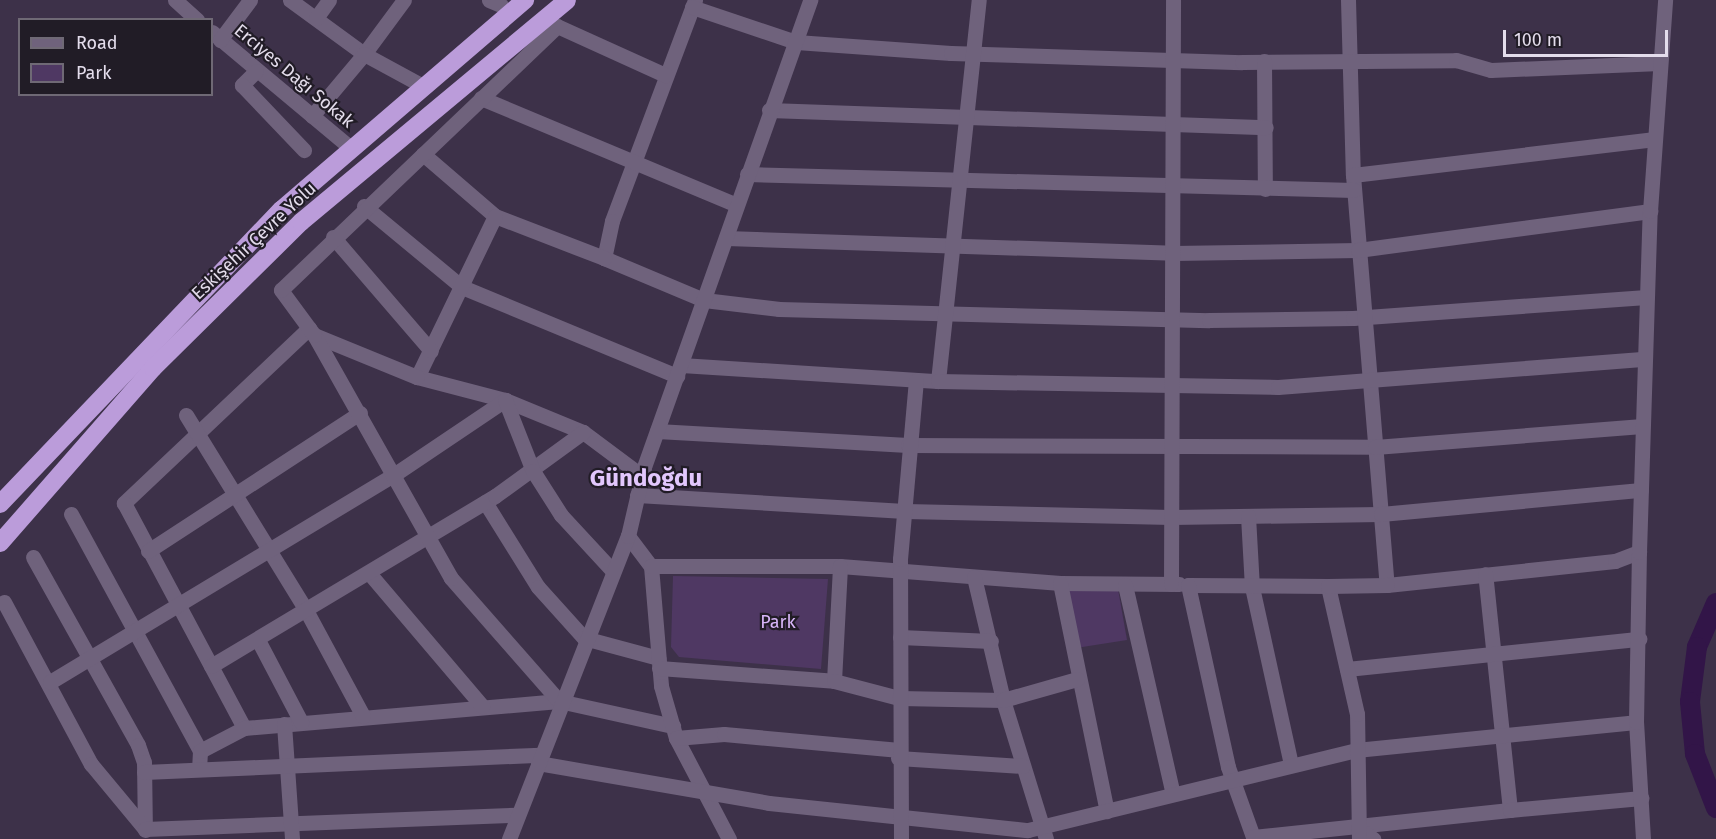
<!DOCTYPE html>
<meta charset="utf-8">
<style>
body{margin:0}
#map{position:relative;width:1716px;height:839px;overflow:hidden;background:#3d3149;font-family:"Fira Sans",sans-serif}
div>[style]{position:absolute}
.green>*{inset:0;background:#4f3863}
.river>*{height:20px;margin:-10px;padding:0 10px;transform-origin:10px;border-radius:10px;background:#321548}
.minor>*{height:15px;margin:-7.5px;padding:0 7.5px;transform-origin:7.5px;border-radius:7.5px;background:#6f627c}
.highway>*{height:18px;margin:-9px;padding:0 9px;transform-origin:9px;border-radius:9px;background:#bb9cda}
span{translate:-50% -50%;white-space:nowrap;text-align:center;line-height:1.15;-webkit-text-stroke:4.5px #211c26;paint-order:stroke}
.street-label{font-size:18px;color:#e4ddec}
.park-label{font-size:18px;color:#d7b5f8}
.district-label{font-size:24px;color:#e2c7fd;font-weight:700}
.legend{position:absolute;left:18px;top:18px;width:195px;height:78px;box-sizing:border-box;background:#211c26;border:2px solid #6f6975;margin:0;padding:8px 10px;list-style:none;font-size:18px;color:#e4ddec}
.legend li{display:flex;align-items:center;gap:12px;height:30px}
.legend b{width:30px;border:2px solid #6f6975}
.scale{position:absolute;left:1503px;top:30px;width:165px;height:27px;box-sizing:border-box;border:3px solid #e4ddec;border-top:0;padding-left:8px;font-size:18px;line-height:21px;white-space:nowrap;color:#e4ddec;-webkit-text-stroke:4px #211c26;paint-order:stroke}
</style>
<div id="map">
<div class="green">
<div style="clip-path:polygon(673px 576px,828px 579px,821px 669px,679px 657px,671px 647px)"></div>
<div style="clip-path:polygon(1061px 588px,1118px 589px,1127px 640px,1076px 648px)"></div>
</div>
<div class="river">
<div style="left:1716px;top:603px;width:48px;rotate:113.4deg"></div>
<div style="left:1697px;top:647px;width:55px;rotate:97.3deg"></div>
<div style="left:1690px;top:702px;width:52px;rotate:84.5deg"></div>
<div style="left:1695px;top:754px;width:58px;rotate:68.7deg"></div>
</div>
<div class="minor">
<div style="left:175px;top:0;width:30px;rotate:42deg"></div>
<div style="left:290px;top:0;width:92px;rotate:36.1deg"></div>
<div style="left:364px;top:54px;width:67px;rotate:-53.5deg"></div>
<div style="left:489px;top:0;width:13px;rotate:23deg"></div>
<div style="left:695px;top:0;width:236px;rotate:110.6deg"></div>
<div style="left:612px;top:221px;width:38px;rotate:102deg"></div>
<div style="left:604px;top:258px;width:108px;rotate:22.8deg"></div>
<div style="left:704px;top:300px;width:76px;rotate:6.8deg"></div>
<div style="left:779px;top:309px;width:430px;rotate:1.5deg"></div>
<div style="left:1209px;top:320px;width:144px;rotate:-0.8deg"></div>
<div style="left:1353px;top:318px;width:294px;rotate:-4.1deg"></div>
<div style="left:1348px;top:0;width:175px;rotate:88.4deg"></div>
<div style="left:1353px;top:175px;width:411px;rotate:85.3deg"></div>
<div style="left:1387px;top:585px;width:229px;rotate:-6deg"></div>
<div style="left:1615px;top:561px;width:26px;rotate:-21deg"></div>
<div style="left:692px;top:7px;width:110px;rotate:18.6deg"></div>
<div style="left:796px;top:42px;width:155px;rotate:4.1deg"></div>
<div style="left:951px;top:53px;width:291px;rotate:1.8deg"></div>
<div style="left:1242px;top:62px;width:214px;rotate:-0.5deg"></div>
<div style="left:1456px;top:60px;width:36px;rotate:16deg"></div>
<div style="left:1491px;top:70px;width:169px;rotate:-2.4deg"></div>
<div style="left:316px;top:18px;width:22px;rotate:-54deg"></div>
<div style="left:212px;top:32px;width:182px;rotate:39.9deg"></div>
<div style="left:220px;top:40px;width:50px;rotate:-53.1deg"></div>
<div style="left:1264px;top:61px;width:128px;rotate:89.6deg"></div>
<div style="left:256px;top:71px;width:20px;rotate:135deg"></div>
<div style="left:242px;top:85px;width:90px;rotate:46.4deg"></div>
<div style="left:481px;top:98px;width:277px;rotate:22.7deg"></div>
<div style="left:769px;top:110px;width:497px;rotate:2deg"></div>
<div style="left:312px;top:116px;width:81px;rotate:-50deg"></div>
<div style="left:364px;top:54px;width:67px;rotate:28.5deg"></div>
<div style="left:423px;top:154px;width:95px;rotate:40.7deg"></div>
<div style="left:495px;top:216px;width:117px;rotate:21.1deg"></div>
<div style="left:747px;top:174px;width:607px;rotate:1.51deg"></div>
<div style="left:1353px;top:175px;width:304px;rotate:-6.8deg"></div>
<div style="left:364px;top:206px;width:127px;rotate:39.6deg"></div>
<div style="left:462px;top:287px;width:233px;rotate:22.5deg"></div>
<div style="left:495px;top:216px;width:179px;rotate:115.8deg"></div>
<div style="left:417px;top:377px;width:91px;rotate:14.6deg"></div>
<div style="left:505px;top:400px;width:84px;rotate:22.3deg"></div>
<div style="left:583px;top:432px;width:74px;rotate:36.7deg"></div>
<div style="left:333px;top:237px;width:150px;rotate:49.3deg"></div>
<div style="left:726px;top:238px;width:447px;rotate:1.9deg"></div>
<div style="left:1173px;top:253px;width:185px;rotate:-0.9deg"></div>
<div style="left:1358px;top:250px;width:295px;rotate:-7.6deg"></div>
<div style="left:309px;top:328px;width:255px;rotate:136.6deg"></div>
<div style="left:124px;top:503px;width:255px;rotate:61.9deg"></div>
<div style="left:244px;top:728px;width:316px;rotate:-4.9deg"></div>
<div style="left:559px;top:701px;width:117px;rotate:12.4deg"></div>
<div style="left:314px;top:335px;width:111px;rotate:22.2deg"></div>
<div style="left:681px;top:365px;width:257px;rotate:3.6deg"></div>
<div style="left:938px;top:381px;width:383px;rotate:-83.9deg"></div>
<div style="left:938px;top:381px;width:340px;rotate:1deg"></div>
<div style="left:1278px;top:387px;width:368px;rotate:-4.4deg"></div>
<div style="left:186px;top:415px;width:231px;rotate:58.4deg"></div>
<div style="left:307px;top:612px;width:118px;rotate:61.7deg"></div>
<div style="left:657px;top:431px;width:251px;rotate:3.2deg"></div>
<div style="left:908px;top:445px;width:467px;rotate:0.2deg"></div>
<div style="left:1375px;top:447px;width:268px;rotate:-4.5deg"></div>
<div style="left:637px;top:495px;width:268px;rotate:3.4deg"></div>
<div style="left:905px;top:511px;width:266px;rotate:1.3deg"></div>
<div style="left:1171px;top:517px;width:210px;rotate:-0.8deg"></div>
<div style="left:1381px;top:514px;width:261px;rotate:-5.3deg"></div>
<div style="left:485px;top:502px;width:100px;rotate:58.1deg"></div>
<div style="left:538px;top:587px;width:69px;rotate:48deg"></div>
<div style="left:584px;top:638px;width:77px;rotate:15.1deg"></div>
<div style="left:71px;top:514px;width:270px;rotate:61.4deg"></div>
<div style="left:200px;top:751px;width:18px;rotate:93deg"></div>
<div style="left:1248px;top:516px;width:71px;rotate:86.8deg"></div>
<div style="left:1252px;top:587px;width:182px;rotate:77.6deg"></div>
<div style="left:628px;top:536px;width:38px;rotate:53deg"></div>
<div style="left:651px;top:566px;width:120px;rotate:85.2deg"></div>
<div style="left:661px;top:686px;width:54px;rotate:73.9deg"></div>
<div style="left:676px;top:738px;width:114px;rotate:62.3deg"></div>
<div style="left:148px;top:551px;width:253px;rotate:-33.1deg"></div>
<div style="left:33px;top:557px;width:215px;rotate:60.8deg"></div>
<div style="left:138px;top:745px;width:18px;rotate:71deg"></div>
<div style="left:144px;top:762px;width:68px;rotate:89.2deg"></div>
<div style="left:651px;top:566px;width:189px"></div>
<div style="left:840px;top:566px;width:221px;rotate:4.4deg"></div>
<div style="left:1060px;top:583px;width:119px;rotate:0.5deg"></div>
<div style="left:369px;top:573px;width:175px;rotate:49.6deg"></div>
<div style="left:974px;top:577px;width:126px;rotate:76.7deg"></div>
<div style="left:1003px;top:700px;width:145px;rotate:72.8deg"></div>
<div style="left:1060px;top:583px;width:233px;rotate:78.4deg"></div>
<div style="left:1171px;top:584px;width:584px;rotate:-89.8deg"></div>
<div style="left:1125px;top:585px;width:214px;rotate:77.1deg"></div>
<div style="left:1328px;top:586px;width:140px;rotate:-179.6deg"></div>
<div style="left:1188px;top:585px;width:186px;rotate:77.6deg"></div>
<div style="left:1228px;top:767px;width:74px;rotate:70.3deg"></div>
<div style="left:1253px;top:837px;width:258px;rotate:-6deg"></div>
<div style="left:1510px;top:810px;width:237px;rotate:-96deg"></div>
<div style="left:4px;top:602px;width:184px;rotate:61.8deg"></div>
<div style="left:91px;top:764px;width:85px;rotate:50.3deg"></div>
<div style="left:145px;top:829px;width:372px;rotate:-2.2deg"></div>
<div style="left:900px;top:637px;width:91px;rotate:2.5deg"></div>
<div style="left:258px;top:640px;width:93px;rotate:62.3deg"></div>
<div style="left:211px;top:666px;width:331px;rotate:-30.9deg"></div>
<div style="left:495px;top:496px;width:109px;rotate:-36deg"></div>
<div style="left:659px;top:668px;width:175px;rotate:4.2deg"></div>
<div style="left:834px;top:681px;width:115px;rotate:-87deg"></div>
<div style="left:1347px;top:669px;width:294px;rotate:-5.9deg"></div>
<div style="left:834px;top:681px;width:67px;rotate:14.7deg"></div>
<div style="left:899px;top:698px;width:104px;rotate:1.1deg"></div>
<div style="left:1003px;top:700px;width:77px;rotate:-15.8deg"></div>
<div style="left:50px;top:682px;width:403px;rotate:-31.1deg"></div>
<div style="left:395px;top:474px;width:133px;rotate:-33.9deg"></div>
<div style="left:505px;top:400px;width:76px;rotate:68.5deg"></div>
<div style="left:533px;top:471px;width:52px;rotate:57.5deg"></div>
<div style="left:561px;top:515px;width:75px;rotate:47.2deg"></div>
<div style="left:559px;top:701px;width:164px;rotate:-131.3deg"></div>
<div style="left:451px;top:578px;width:279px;rotate:-119.4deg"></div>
<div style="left:314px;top:335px;width:56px;rotate:-126.3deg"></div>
<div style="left:281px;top:290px;width:382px;rotate:-43.7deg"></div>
<div style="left:557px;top:26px;width:119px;rotate:24.4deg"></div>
<div style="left:284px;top:724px;width:115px;rotate:86deg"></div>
<div style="left:676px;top:738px;width:48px;rotate:-4.8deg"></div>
<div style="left:724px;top:734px;width:176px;rotate:5.2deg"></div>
<div style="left:200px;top:751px;width:50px;rotate:-27.6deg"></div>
<div style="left:898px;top:758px;width:125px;rotate:3.7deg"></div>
<div style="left:538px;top:763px;width:234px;rotate:9.8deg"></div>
<div style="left:769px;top:803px;width:260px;rotate:6deg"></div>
<div style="left:1028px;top:830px;width:338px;rotate:-13.7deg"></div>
<div style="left:1356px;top:750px;width:281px;rotate:-5.7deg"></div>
<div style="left:144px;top:772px;width:397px;rotate:-2.5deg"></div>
<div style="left:1510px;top:810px;width:132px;rotate:-5.2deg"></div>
<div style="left:1358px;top:828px;width:19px;rotate:36deg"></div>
<div style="left:509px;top:839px;width:326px;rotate:-68.6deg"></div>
<div style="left:628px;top:536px;width:71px;rotate:-76.9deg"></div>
<div style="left:644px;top:467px;width:496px;rotate:-70.4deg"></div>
<div style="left:901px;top:839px;width:280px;rotate:-90.2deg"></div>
<div style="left:900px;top:559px;width:179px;rotate:-84.9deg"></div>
<div style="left:1359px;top:839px;width:125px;rotate:-90.9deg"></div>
<div style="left:1357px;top:714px;width:131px;rotate:-102.8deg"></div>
<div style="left:1328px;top:586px;width:59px;rotate:-1deg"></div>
<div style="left:1643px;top:839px;width:117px;rotate:-93.4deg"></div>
<div style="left:1636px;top:722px;width:170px;rotate:-89deg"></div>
<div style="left:1639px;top:552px;width:341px;rotate:-88.2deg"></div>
<div style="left:1650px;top:211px;width:212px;rotate:-85.9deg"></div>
</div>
<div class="highway">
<div style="left:0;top:504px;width:407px;rotate:-46.3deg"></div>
<div style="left:281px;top:210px;width:322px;rotate:-40.7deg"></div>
<div style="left:0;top:543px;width:232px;rotate:-48.8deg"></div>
<div style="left:153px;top:368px;width:208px;rotate:-44.6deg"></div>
<div style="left:301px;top:222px;width:346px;rotate:-39.8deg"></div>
</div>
<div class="street-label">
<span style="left:294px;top:76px;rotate:40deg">Erciyes Dağı Sokak</span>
<span style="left:254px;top:241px;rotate:-43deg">Eskişehir Çevre Yolu</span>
</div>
<div class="park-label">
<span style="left:778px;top:622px">Park</span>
</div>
<div class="district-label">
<span style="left:646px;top:479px">Gündoğdu</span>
</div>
<ul class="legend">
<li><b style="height:8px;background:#6f627c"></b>Road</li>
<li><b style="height:16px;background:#4f3863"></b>Park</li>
</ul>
<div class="scale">100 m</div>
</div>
